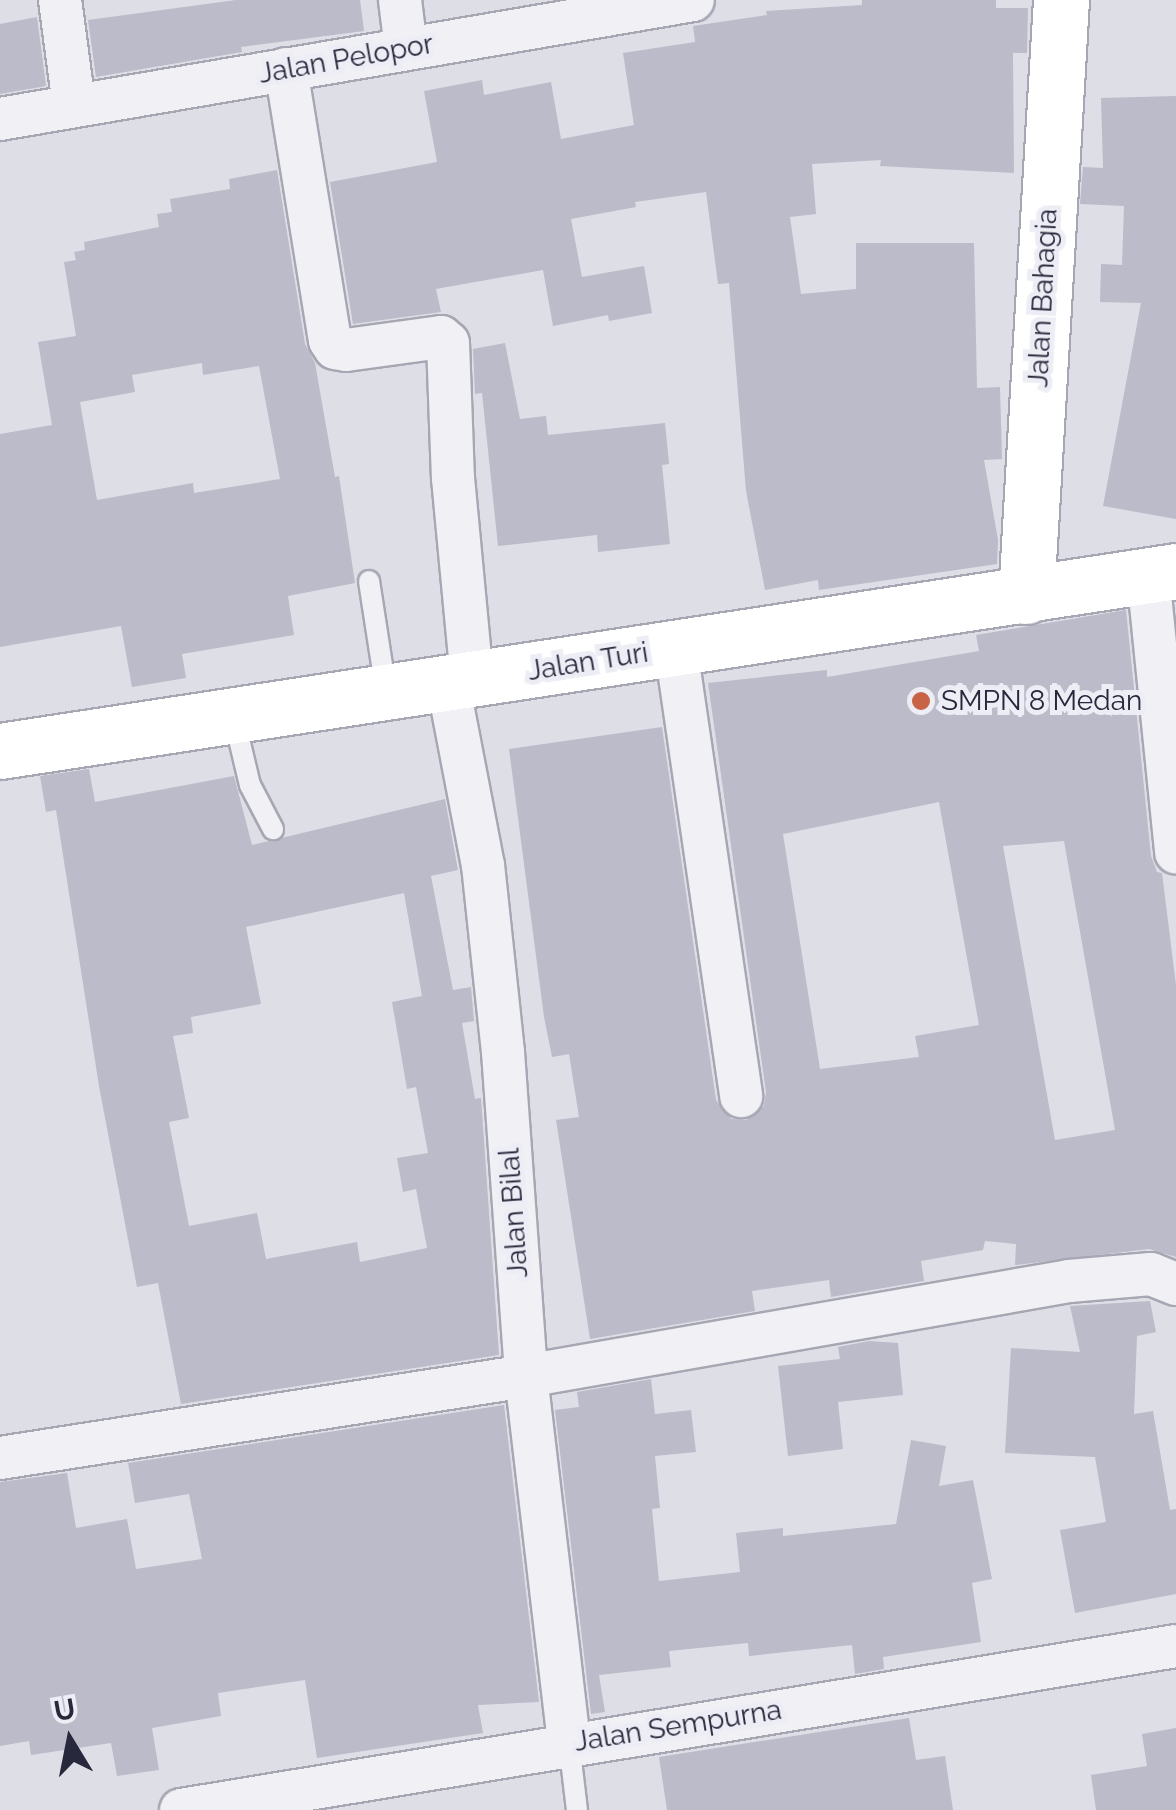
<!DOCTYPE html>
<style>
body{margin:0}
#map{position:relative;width:1176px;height:1810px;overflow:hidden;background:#dedee7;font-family:Raleway,sans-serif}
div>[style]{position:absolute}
.building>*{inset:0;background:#bbbbc9}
.roads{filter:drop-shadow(2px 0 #a7a7b4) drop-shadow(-2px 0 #a7a7b4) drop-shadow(0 2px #a7a7b4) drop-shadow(0 -2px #a7a7b4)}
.lane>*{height:20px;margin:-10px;padding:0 10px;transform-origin:10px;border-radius:10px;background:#f0f0f5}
.street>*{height:42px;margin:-21px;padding:0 21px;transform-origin:21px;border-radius:21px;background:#f0f0f5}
.secondary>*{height:55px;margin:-27.5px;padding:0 27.5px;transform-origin:27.5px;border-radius:27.5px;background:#fff}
.dots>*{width:28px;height:28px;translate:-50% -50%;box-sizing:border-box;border:5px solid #ededf5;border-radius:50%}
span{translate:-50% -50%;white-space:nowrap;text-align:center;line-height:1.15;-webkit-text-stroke:10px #ededf5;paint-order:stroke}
.street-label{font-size:28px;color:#28283d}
.poi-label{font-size:28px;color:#28283d}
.left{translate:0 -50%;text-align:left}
.north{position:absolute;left:20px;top:1690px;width:100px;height:100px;-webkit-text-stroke:8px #ededf5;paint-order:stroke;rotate:350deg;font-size:28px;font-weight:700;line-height:40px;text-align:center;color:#28283d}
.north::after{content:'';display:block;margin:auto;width:35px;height:45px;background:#28283d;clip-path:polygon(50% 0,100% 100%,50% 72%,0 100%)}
</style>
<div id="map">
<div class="building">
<div style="clip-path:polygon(236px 0,360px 0,364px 31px,241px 47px,242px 52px,96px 77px,88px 20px)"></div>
<div style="clip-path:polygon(862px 0,996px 0,996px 8px,1028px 8px,1027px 53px,1013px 53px,1014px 173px,880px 166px,881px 160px,812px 164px,816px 214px,790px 217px,801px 294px,856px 289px,856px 243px,974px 243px,977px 388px,1000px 387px,1002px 459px,984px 460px,998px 540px,997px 564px,819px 590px,818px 580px,765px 590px,746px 491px,729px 283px,718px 284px,706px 192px,635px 202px,636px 207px,571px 219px,582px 277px,644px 266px,652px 313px,609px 321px,608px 315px,553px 326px,543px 270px,436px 289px,441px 312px,353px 324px,330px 182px,437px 162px,424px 91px,482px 80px,484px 95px,551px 82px,561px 139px,634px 125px,623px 53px,695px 42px,693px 26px,767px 15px,766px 11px,862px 5px)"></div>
<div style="clip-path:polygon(37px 17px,46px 86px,0 94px,0 24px)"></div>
<div style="clip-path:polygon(1176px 96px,1176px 519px,1103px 506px,1141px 303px,1100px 302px,1101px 264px,1122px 265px,1124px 206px,1080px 204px,1083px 167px,1103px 168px,1101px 98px)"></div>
<div style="clip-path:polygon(evenodd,277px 170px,305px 344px,315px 363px,335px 477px,339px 476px,355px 583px,288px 596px,294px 635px,182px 654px,186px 678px,132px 687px,121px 626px,0 647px,0 434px,52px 425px,38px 342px,76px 336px,64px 262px,76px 260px,74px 252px,85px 250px,84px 242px,159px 227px,157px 214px,172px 212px,170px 199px,230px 189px,229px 179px,277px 170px,202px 363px,203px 375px,259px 366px,280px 479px,194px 493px,193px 483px,97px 500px,80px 402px,135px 392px,132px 375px,202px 363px)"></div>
<div style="clip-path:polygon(505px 343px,520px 419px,546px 416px,548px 435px,665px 423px,669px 464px,662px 465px,670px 544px,598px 552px,597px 535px,498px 546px,482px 393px,475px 394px,473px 349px)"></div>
<div style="clip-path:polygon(evenodd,1126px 610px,1151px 856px,1157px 872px,1162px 873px,1176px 985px,1176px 1257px,1149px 1249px,1015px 1265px,1016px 1244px,985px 1241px,983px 1250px,921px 1261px,924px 1281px,831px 1297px,829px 1280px,752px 1291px,755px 1311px,590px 1339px,556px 1120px,579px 1117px,569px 1054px,552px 1057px,544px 1017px,509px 749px,662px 727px,716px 1100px,731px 1119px,746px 1120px,764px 1106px,766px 1092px,708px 683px,827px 670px,827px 677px,979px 651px,976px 635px,1126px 610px,939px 802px,979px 1025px,915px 1036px,919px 1057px,820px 1069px,783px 834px,939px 802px,1126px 610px,1064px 841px,1115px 1130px,1055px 1140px,1003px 846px,1064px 841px)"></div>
<div style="clip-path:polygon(evenodd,89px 769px,95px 802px,234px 776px,252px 845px,445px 799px,458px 870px,431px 876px,453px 990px,471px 987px,474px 1021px,462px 1023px,475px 1099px,481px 1098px,499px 1355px,181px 1404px,158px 1283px,137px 1287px,99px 1086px,56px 810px,46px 812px,40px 776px,89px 769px,404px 893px,422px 996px,392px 1002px,407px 1089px,416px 1087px,428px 1153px,397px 1158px,403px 1192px,416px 1189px,427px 1248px,360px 1262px,357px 1242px,266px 1259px,257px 1213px,189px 1226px,169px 1122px,189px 1118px,173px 1036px,193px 1033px,191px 1017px,261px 1004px,246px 927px,404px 893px)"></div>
<div style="clip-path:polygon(1150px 1301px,1156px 1332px,1137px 1336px,1134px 1414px,1153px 1411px,1170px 1510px,1176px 1509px,1176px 1594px,1075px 1613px,1060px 1530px,1106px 1522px,1095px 1457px,1005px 1453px,1011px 1348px,1080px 1352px,1070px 1306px)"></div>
<div style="clip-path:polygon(869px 1341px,898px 1343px,903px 1395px,838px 1402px,843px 1449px,788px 1456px,778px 1366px,840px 1359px,838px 1347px)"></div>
<div style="clip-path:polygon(651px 1379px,655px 1414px,691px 1410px,696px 1452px,655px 1456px,660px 1508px,652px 1509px,659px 1581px,740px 1572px,736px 1533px,783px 1528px,783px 1536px,896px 1524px,911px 1440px,946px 1446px,939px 1486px,973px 1480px,992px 1579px,972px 1583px,981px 1642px,883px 1657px,884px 1669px,855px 1674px,852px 1645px,749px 1656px,748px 1643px,669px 1651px,671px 1667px,599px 1675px,605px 1712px,591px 1714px,555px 1410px,579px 1407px,577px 1392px)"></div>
<div style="clip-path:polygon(504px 1405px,539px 1702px,478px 1705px,483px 1733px,317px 1758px,305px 1680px,218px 1693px,221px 1716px,152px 1728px,159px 1770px,117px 1776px,111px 1743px,31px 1755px,29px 1741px,0 1746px,0 1482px,67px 1473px,76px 1528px,127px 1519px,136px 1569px,202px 1559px,189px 1494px,135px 1503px,128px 1463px)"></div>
<div style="clip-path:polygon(909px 1718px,916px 1760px,945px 1756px,953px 1810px,667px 1810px,659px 1757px)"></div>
<div style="clip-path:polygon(1176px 1728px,1176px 1810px,1096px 1810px,1091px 1775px,1147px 1766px,1142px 1734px)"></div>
</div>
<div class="roads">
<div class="lane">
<div style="left:369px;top:581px;width:111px;rotate:81.2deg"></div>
<div style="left:234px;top:718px;width:69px;rotate:76.6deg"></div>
<div style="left:250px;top:785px;width:50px;rotate:62.4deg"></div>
<div style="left:569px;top:1743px;width:67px;rotate:83.2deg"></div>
</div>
<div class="street">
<div style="left:60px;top:0;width:106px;rotate:82.4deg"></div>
<div style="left:400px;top:0;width:48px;rotate:82.9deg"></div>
<div style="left:286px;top:69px;width:275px;rotate:80.8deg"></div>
<div style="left:330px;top:340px;width:9px;rotate:58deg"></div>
<div style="left:335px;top:348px;width:11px;rotate:10deg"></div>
<div style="left:346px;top:350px;width:96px;rotate:-7.8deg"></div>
<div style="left:441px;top:337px;width:9px;rotate:41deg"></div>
<div style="left:448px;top:343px;width:135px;rotate:87.9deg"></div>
<div style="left:453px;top:478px;width:203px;rotate:84.6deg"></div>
<div style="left:0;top:119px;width:703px;rotate:-9.74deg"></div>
<div style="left:1148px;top:575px;width:279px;rotate:84.2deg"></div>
<div style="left:676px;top:649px;width:452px;rotate:81.7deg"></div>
<div style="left:448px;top:684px;width:184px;rotate:79.1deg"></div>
<div style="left:483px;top:865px;width:188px;rotate:83.9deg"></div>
<div style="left:503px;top:1052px;width:325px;rotate:85.9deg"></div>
<div style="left:526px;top:1376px;width:370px;rotate:83.3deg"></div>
<div style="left:0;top:1458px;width:532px;rotate:-8.86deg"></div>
<div style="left:526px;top:1376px;width:551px;rotate:-9.92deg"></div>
<div style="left:1069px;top:1281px;width:82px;rotate:-4.9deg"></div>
<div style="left:1151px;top:1274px;width:27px;rotate:22deg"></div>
<div style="left:181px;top:1810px;width:1008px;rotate:-9.36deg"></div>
</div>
<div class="secondary">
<div style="left:1026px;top:596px;width:597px;rotate:-86.64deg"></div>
<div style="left:0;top:751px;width:1190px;rotate:-8.7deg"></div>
</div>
</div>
<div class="dots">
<div style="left:921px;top:701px;background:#c86346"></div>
</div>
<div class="street-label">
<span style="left:346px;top:59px;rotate:-10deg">Jalan Pelopor</span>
<span style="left:1043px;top:298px;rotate:-87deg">Jalan Bahagia</span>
<span style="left:588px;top:662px;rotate:-9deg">Jalan Turi</span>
<span style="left:514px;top:1213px;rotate:-94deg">Jalan Bilal</span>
<span style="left:678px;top:1726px;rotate:-9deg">Jalan Sempurna</span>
</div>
<div class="poi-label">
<span class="left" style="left:941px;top:701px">SMPN 8 Medan</span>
</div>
<div class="north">U</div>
</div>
